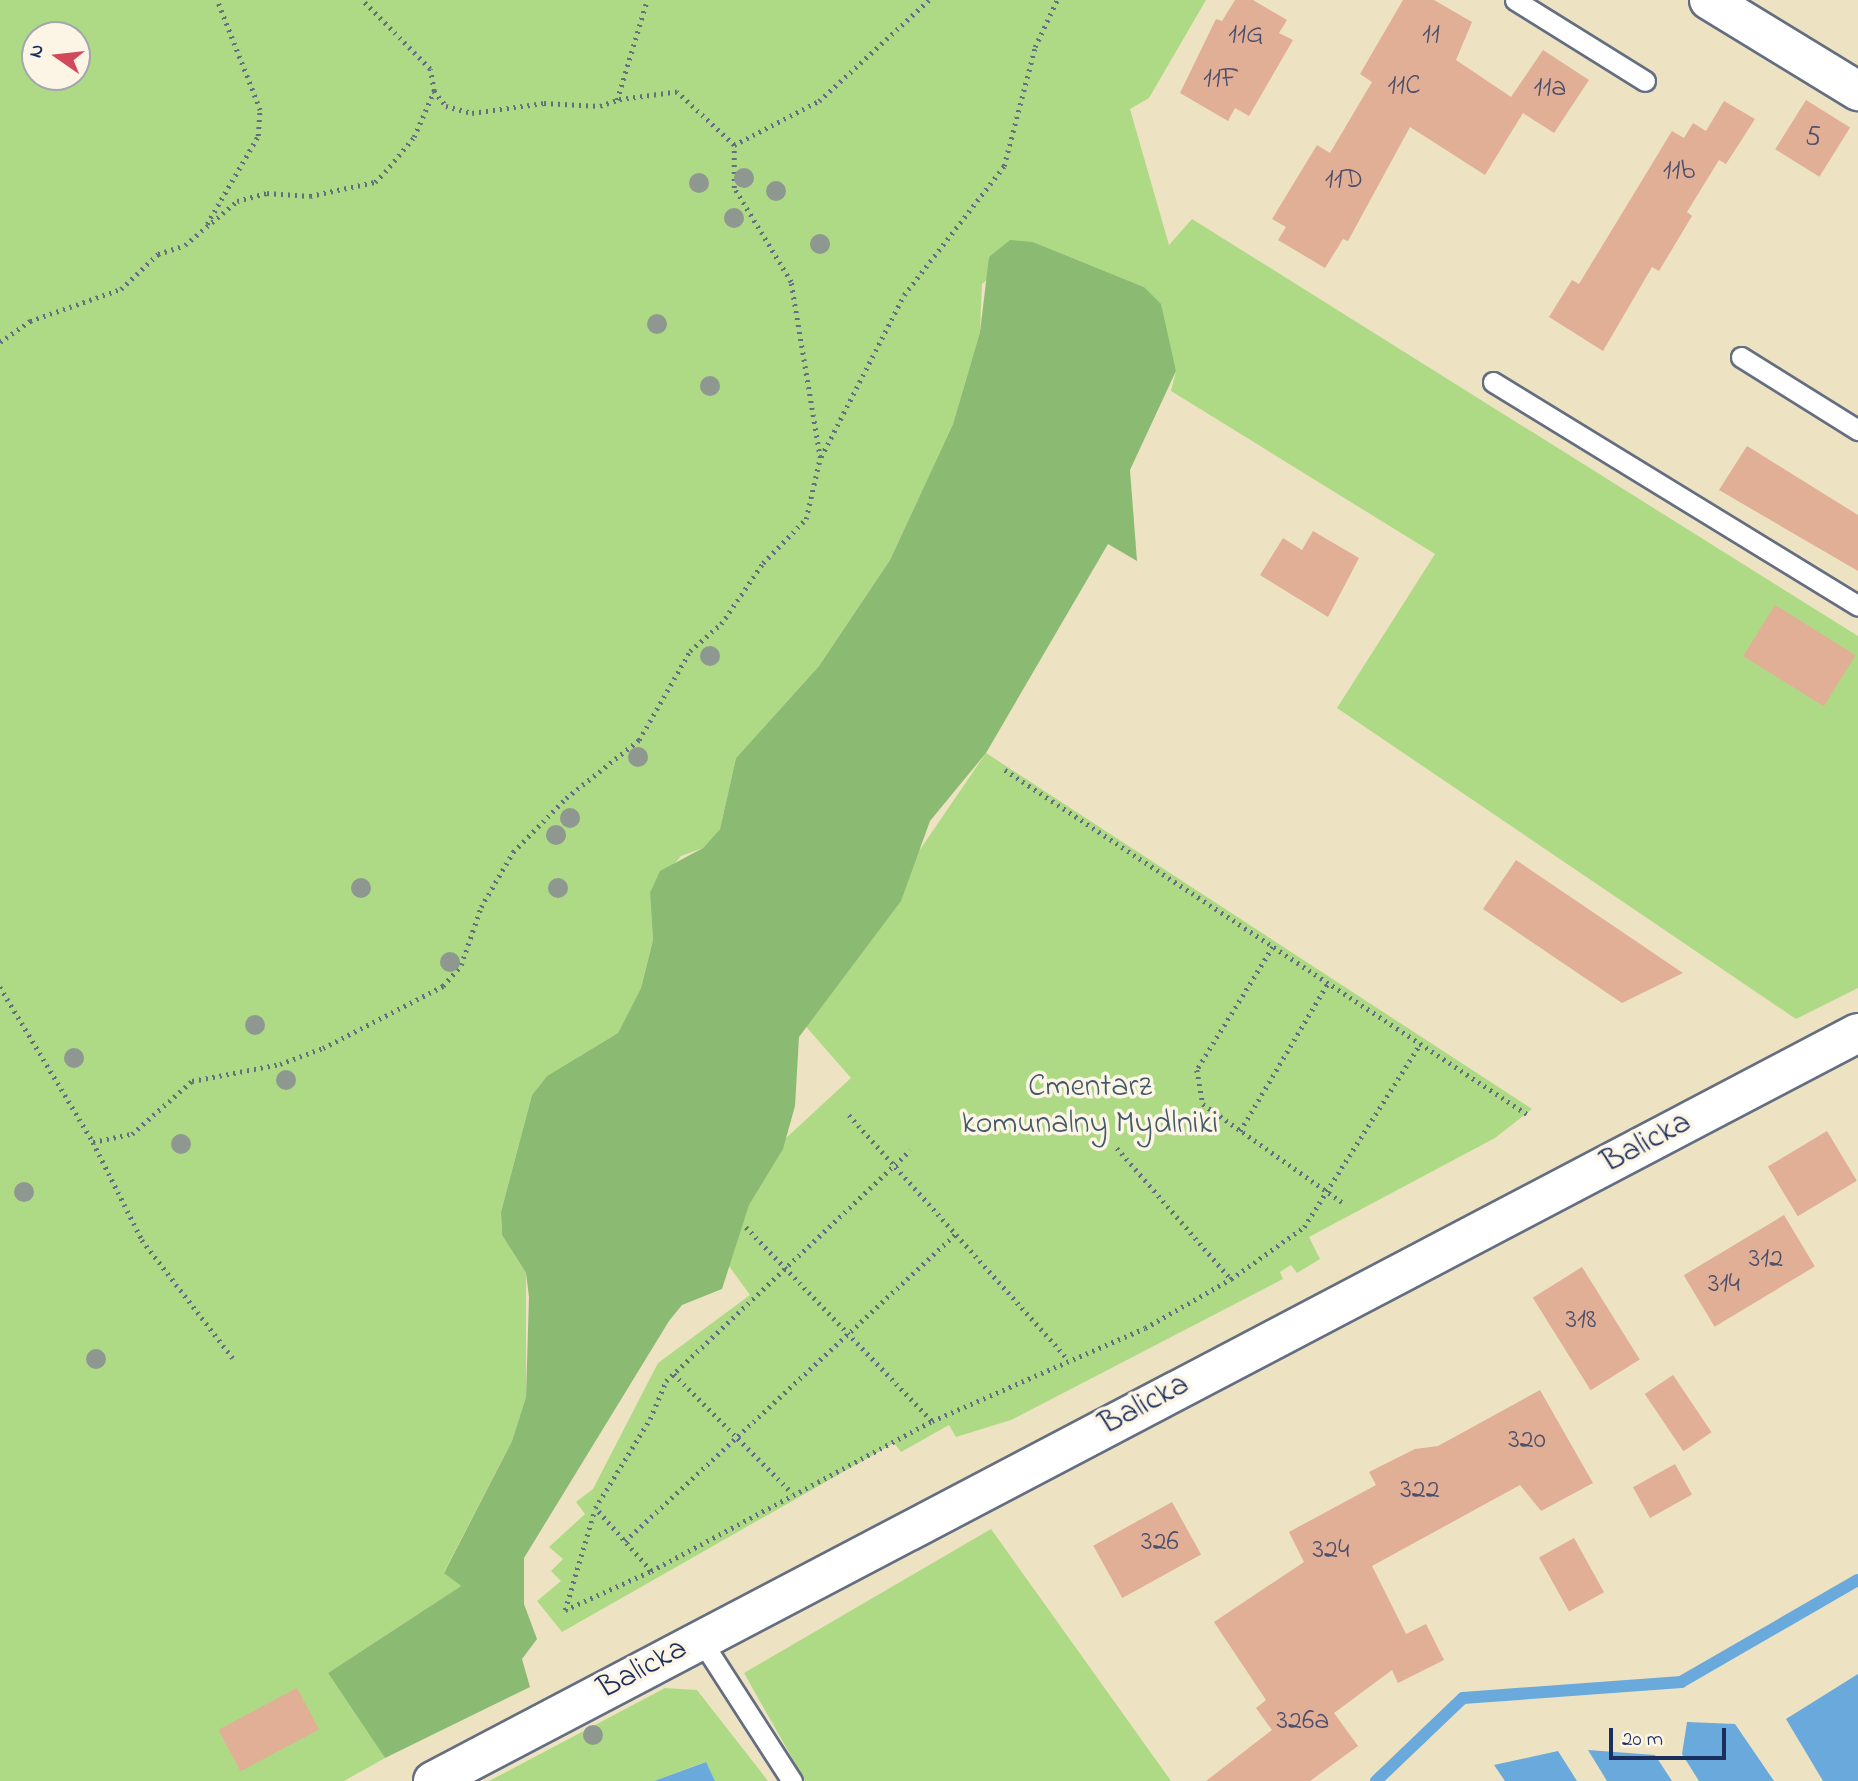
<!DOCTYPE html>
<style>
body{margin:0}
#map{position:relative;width:1858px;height:1781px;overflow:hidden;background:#ede3c3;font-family:"Indie Flower",sans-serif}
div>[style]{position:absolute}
.green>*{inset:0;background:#afda85}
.forest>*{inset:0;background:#8bba72}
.water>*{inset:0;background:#69a9dc}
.stream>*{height:12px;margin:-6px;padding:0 6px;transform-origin:6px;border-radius:6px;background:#69a9dc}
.building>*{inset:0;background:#e1ae96;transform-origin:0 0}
.path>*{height:4.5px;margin-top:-2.25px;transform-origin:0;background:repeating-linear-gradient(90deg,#646e81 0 2px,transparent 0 7px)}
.roads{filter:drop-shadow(2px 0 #646e81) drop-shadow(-2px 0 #646e81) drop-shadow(0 2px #646e81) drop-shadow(0 -2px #646e81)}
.service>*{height:19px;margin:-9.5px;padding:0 9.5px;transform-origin:9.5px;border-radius:9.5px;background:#fff}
.minor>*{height:38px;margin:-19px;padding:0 19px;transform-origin:19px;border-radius:19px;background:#fff}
.tertiary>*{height:38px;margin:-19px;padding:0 19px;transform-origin:19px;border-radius:19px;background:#fff}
.trees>*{width:20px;height:20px;margin:-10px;border-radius:50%;background:#8e9891}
span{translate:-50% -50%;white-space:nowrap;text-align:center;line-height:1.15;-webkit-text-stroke:7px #fcf5e5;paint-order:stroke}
.number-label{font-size:28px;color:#4c4f6c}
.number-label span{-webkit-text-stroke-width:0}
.park-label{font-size:32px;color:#405a68}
.street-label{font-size:32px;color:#1b2f5e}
.north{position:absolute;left:21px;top:21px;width:70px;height:70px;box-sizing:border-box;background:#fcf5e5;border:2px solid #a2a6af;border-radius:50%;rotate:284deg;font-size:19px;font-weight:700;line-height:28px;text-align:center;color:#1b2f5e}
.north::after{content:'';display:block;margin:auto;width:24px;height:32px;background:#d1495b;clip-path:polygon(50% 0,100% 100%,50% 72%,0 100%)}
.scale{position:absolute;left:1609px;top:1728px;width:117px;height:32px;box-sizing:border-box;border:4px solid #1b2f5e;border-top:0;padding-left:9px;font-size:21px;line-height:24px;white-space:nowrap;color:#1b2f5e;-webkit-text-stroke:5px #fcf5e5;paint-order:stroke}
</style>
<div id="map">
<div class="green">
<div style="clip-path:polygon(evenodd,0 0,1206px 0,1149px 98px,1130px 109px,1169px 245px,1192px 219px,1858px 636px,1858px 988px,1796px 1019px,1337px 708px,1435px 554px,1171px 391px,1176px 371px,1144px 287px,1033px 242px,982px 284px,980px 332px,953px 424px,890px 560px,819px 666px,736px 758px,720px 829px,703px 848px,681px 856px,650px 893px,653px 940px,641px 988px,618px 1033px,547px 1076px,532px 1095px,501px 1212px,502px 1235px,526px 1273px,526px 1397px,512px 1441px,444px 1572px,461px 1586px,328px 1673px,385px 1758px,344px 1781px,0 1781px,0 0,35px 35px,77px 35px,77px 77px,35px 77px,35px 35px)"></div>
<div style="clip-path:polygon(986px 753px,1532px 1109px,1495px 1138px,1309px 1237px,1320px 1259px,1297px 1273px,1291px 1265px,1280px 1272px,1283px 1279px,1011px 1420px,956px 1437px,949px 1425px,901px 1452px,894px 1443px,562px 1632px,537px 1601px,561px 1581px,551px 1571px,563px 1559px,549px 1547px,585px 1514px,576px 1502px,593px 1489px,658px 1363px,750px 1295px,718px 1251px,732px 1188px,851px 1078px,802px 1022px)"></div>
<div style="clip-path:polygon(991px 1529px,1171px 1781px,805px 1781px,744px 1673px)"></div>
<div style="clip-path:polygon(665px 1688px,697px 1690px,768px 1781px,715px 1781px,705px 1762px,654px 1781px,489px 1781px)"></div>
</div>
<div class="forest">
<div style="clip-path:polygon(1010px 240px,1033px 242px,1144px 287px,1161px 304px,1176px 371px,1130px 470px,1137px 561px,1108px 544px,986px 753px,930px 821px,901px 901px,799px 1037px,795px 1106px,783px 1149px,749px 1205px,722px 1289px,682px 1305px,669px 1321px,524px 1558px,524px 1604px,537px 1639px,522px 1659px,530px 1687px,385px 1758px,328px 1673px,461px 1586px,444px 1573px,512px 1441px,526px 1397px,529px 1297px,526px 1273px,502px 1235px,501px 1212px,532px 1095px,547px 1076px,618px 1033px,641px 988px,653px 940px,650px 893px,660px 871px,703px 848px,720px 829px,736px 758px,819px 666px,890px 560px,953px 424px,980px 332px,989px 257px)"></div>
</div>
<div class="water">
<div style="clip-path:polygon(1858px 1674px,1858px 1781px,1823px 1781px,1786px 1719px)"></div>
<div style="clip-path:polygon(1687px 1722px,1735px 1724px,1774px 1781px,1699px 1781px,1682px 1754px)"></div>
<div style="clip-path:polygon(1588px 1750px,1655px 1755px,1672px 1781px,1607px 1781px)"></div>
<div style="clip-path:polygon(1558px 1751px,1577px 1781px,1505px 1781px,1494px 1765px)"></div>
<div style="clip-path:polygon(706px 1762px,715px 1781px,654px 1781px)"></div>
</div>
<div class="stream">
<div style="left:1376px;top:1781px;width:120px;rotate:-43.7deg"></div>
<div style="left:1463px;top:1698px;width:219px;rotate:-4.2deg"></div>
<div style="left:1681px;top:1682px;width:204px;rotate:-30deg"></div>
</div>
<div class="building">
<div style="clip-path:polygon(1235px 0,1253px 0,1287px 20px,1279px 33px,1293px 40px,1249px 116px,1235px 108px,1228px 121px,1180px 93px,1216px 19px,1222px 21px)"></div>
<div style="clip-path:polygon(1403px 0,1434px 0,1472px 22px,1456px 60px,1511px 97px,1543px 50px,1589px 80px,1554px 133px,1523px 113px,1485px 175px,1410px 127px,1348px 241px,1343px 239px,1325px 268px,1278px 240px,1286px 227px,1272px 219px,1317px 145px,1330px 153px,1372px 82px,1360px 74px)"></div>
<div style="left:1806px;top:100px;width:52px;height:58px;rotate:32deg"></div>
<div style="clip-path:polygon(1724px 101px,1755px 119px,1726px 164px,1719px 160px,1687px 212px,1692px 216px,1659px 271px,1652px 267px,1603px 351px,1549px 317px,1572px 280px,1579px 284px,1672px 131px,1684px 138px,1693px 123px,1706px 131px)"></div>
<div style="clip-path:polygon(1747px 446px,1858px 515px,1858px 571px,1719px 490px)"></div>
<div style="clip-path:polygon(1313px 531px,1359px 558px,1328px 617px,1260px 575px,1283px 538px,1302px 550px)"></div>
<div style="left:1775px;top:605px;width:95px;height:60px;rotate:32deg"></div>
<div style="clip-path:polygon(1516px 860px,1683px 973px,1622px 1003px,1483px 909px)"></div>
<div style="left:1827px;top:1131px;width:58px;height:69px;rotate:59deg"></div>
<div style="left:1784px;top:1215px;width:60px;height:117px;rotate:59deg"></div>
<div style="left:1582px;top:1267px;width:109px;height:58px;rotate:58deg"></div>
<div style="left:1673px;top:1375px;width:69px;height:34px;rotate:56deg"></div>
<div style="clip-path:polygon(1540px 1390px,1593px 1483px,1541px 1511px,1520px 1485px,1372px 1566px,1406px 1634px,1426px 1624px,1444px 1660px,1398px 1683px,1392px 1670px,1334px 1713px,1358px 1746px,1310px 1781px,1206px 1781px,1272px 1730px,1256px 1708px,1266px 1700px,1214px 1622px,1304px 1562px,1289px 1532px,1376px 1485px,1369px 1472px,1415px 1449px,1438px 1446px)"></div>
<div style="left:1675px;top:1464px;width:35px;height:48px;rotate:61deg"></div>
<div style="left:1172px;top:1502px;width:60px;height:90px;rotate:61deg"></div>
<div style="left:1574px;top:1538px;width:62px;height:40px;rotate:61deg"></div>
<div style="left:297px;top:1688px;width:47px;height:89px;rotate:62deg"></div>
</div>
<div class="path">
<div style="left:434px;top:91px;width:19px;rotate:51deg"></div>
<div style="left:446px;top:106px;width:27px;rotate:15deg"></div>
<div style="left:472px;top:113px;width:73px;rotate:-7.9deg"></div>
<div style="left:544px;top:103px;width:56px;rotate:3.1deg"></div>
<div style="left:600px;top:106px;width:18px;rotate:-19deg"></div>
<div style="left:617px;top:100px;width:104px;rotate:-73.3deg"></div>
<div style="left:734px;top:145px;width:96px;rotate:-27.4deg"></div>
<div style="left:819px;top:101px;width:149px;rotate:-42.6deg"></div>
<div style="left:207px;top:224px;width:102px;rotate:-59.9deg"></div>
<div style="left:258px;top:136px;width:26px;rotate:-86deg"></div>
<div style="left:260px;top:110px;width:118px;rotate:-111.4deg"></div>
<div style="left:0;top:342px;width:37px;rotate:-35deg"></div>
<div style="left:30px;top:321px;width:96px;rotate:-19.4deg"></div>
<div style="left:121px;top:289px;width:51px;rotate:-43.4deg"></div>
<div style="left:158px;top:254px;width:28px;rotate:-18deg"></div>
<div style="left:185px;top:245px;width:68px;rotate:-40.2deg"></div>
<div style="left:237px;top:201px;width:31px;rotate:-15deg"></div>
<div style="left:267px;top:193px;width:43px;rotate:4deg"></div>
<div style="left:310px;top:196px;width:66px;rotate:-12.2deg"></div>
<div style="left:375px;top:182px;width:14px;rotate:-45deg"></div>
<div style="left:385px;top:172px;width:45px;rotate:-50.4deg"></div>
<div style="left:414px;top:137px;width:50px;rotate:-66.5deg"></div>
<div style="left:434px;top:91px;width:22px;rotate:-100deg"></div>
<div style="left:430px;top:69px;width:97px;rotate:-134.6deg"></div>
<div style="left:821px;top:457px;width:182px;rotate:-62.9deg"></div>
<div style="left:904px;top:295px;width:163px;rotate:-52.2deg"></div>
<div style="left:1004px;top:166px;width:123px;rotate:-75.4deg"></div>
<div style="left:1035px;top:47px;width:52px;rotate:-64.9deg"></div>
<div style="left:1005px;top:770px;width:625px;rotate:33.39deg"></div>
<div style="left:1273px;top:947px;width:145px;rotate:121.7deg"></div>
<div style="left:1197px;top:1070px;width:35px;rotate:80deg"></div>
<div style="left:1203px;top:1104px;width:170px;rotate:35.2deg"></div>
<div style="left:0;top:987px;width:181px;rotate:59deg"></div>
<div style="left:93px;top:1142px;width:110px;rotate:63.4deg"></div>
<div style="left:142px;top:1240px;width:149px;rotate:52.4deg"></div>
<div style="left:849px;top:1115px;width:328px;rotate:48.1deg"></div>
<div style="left:1240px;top:1131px;width:172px;rotate:-59.3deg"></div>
<div style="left:93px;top:1142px;width:40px;rotate:-12deg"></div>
<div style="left:132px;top:1134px;width:80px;rotate:-41.5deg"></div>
<div style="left:192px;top:1081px;width:90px;rotate:-10.9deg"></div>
<div style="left:280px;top:1064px;width:46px;rotate:-20.4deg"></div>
<div style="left:323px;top:1048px;width:135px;rotate:-27.3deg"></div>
<div style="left:443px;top:986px;width:28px;rotate:-49deg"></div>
<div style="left:461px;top:965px;width:61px;rotate:-71deg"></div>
<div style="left:481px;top:907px;width:64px;rotate:-59.8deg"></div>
<div style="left:513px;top:852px;width:76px;rotate:-45.5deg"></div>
<div style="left:566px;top:798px;width:93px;rotate:-38.5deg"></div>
<div style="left:639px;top:740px;width:103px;rotate:-60.2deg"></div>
<div style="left:690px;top:651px;width:41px;rotate:-41.1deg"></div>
<div style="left:721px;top:624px;width:74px;rotate:-55.5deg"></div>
<div style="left:763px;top:563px;width:62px;rotate:-45.7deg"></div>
<div style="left:806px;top:519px;width:63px;rotate:-77.1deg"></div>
<div style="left:820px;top:458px;width:178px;rotate:-99.4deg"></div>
<div style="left:791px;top:282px;width:110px;rotate:-121.2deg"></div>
<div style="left:734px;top:188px;width:43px;rotate:-90deg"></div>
<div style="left:734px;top:145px;width:78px;rotate:-137.1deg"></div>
<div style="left:677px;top:92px;width:61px;rotate:172.4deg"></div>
<div style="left:1117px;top:1148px;width:174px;rotate:49deg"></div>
<div style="left:746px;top:1227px;width:269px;rotate:46.2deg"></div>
<div style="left:674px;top:1374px;width:168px;rotate:45.2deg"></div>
<div style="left:625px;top:1541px;width:452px;rotate:-42.9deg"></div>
<div style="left:651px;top:1571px;width:84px;rotate:-131.6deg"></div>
<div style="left:595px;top:1508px;width:105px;rotate:-58.3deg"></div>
<div style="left:650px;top:1419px;width:41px;rotate:-67.2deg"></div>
<div style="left:666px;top:1381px;width:336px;rotate:-43.4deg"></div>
<div style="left:565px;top:1610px;width:94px;rotate:-24.4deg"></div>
<div style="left:651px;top:1571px;width:319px;rotate:-28.1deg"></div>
<div style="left:932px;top:1421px;width:232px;rotate:-23.6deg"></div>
<div style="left:1145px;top:1328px;width:99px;rotate:-29.7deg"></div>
<div style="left:1231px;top:1279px;width:90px;rotate:-35.5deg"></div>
<div style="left:1304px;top:1227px;width:217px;rotate:-57.6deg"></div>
<div style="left:565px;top:1610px;width:105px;rotate:-73.5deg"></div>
</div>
<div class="roads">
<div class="service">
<div style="left:1515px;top:0;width:153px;rotate:31.9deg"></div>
<div style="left:1741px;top:357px;width:138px;rotate:32deg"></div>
<div style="left:1493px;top:382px;width:428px;rotate:31.5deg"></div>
<div style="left:701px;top:1640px;width:168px;rotate:57.2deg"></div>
</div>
<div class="minor">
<div style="left:1709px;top:0;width:175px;rotate:31.4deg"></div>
</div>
<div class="tertiary">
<div style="left:433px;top:1781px;width:1609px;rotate:-27.7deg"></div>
</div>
</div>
<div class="trees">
<div style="left:744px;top:178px"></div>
<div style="left:699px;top:183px"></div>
<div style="left:776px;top:191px"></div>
<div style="left:734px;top:218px"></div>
<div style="left:820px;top:244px"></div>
<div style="left:657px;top:324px"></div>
<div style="left:710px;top:386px"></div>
<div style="left:710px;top:656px"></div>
<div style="left:638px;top:757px"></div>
<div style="left:570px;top:818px"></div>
<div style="left:556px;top:835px"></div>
<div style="left:361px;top:888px"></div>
<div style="left:558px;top:888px"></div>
<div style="left:450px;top:962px"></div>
<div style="left:255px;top:1025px"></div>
<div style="left:74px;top:1058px"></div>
<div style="left:286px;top:1080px"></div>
<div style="left:181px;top:1144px"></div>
<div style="left:24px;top:1192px"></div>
<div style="left:96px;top:1359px"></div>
<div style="left:593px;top:1735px"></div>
</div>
<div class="number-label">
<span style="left:1246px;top:36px">11G</span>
<span style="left:1431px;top:36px">11</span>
<span style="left:1221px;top:80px">11F</span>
<span style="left:1404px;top:87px">11C</span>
<span style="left:1550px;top:89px">11a</span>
<span style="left:1813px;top:138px">5</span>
<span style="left:1679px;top:172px">11b</span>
<span style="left:1344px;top:181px">11D</span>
<span style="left:1766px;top:1260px">312</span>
<span style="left:1724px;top:1285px">314</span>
<span style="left:1581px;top:1321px">318</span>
<span style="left:1527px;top:1441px">320</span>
<span style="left:1420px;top:1491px">322</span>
<span style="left:1160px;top:1543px">326</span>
<span style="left:1331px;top:1551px">324</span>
<span style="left:1303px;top:1722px">326a</span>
</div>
<div class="park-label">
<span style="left:1090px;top:1107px">Cmentarz<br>komunalny Mydlniki</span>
</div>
<div class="street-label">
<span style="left:1647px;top:1144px;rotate:-28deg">Balicka</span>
<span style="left:1145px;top:1406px;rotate:-28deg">Balicka</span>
<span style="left:643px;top:1670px;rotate:-28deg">Balicka</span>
</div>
<div class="north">N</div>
<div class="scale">20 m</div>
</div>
